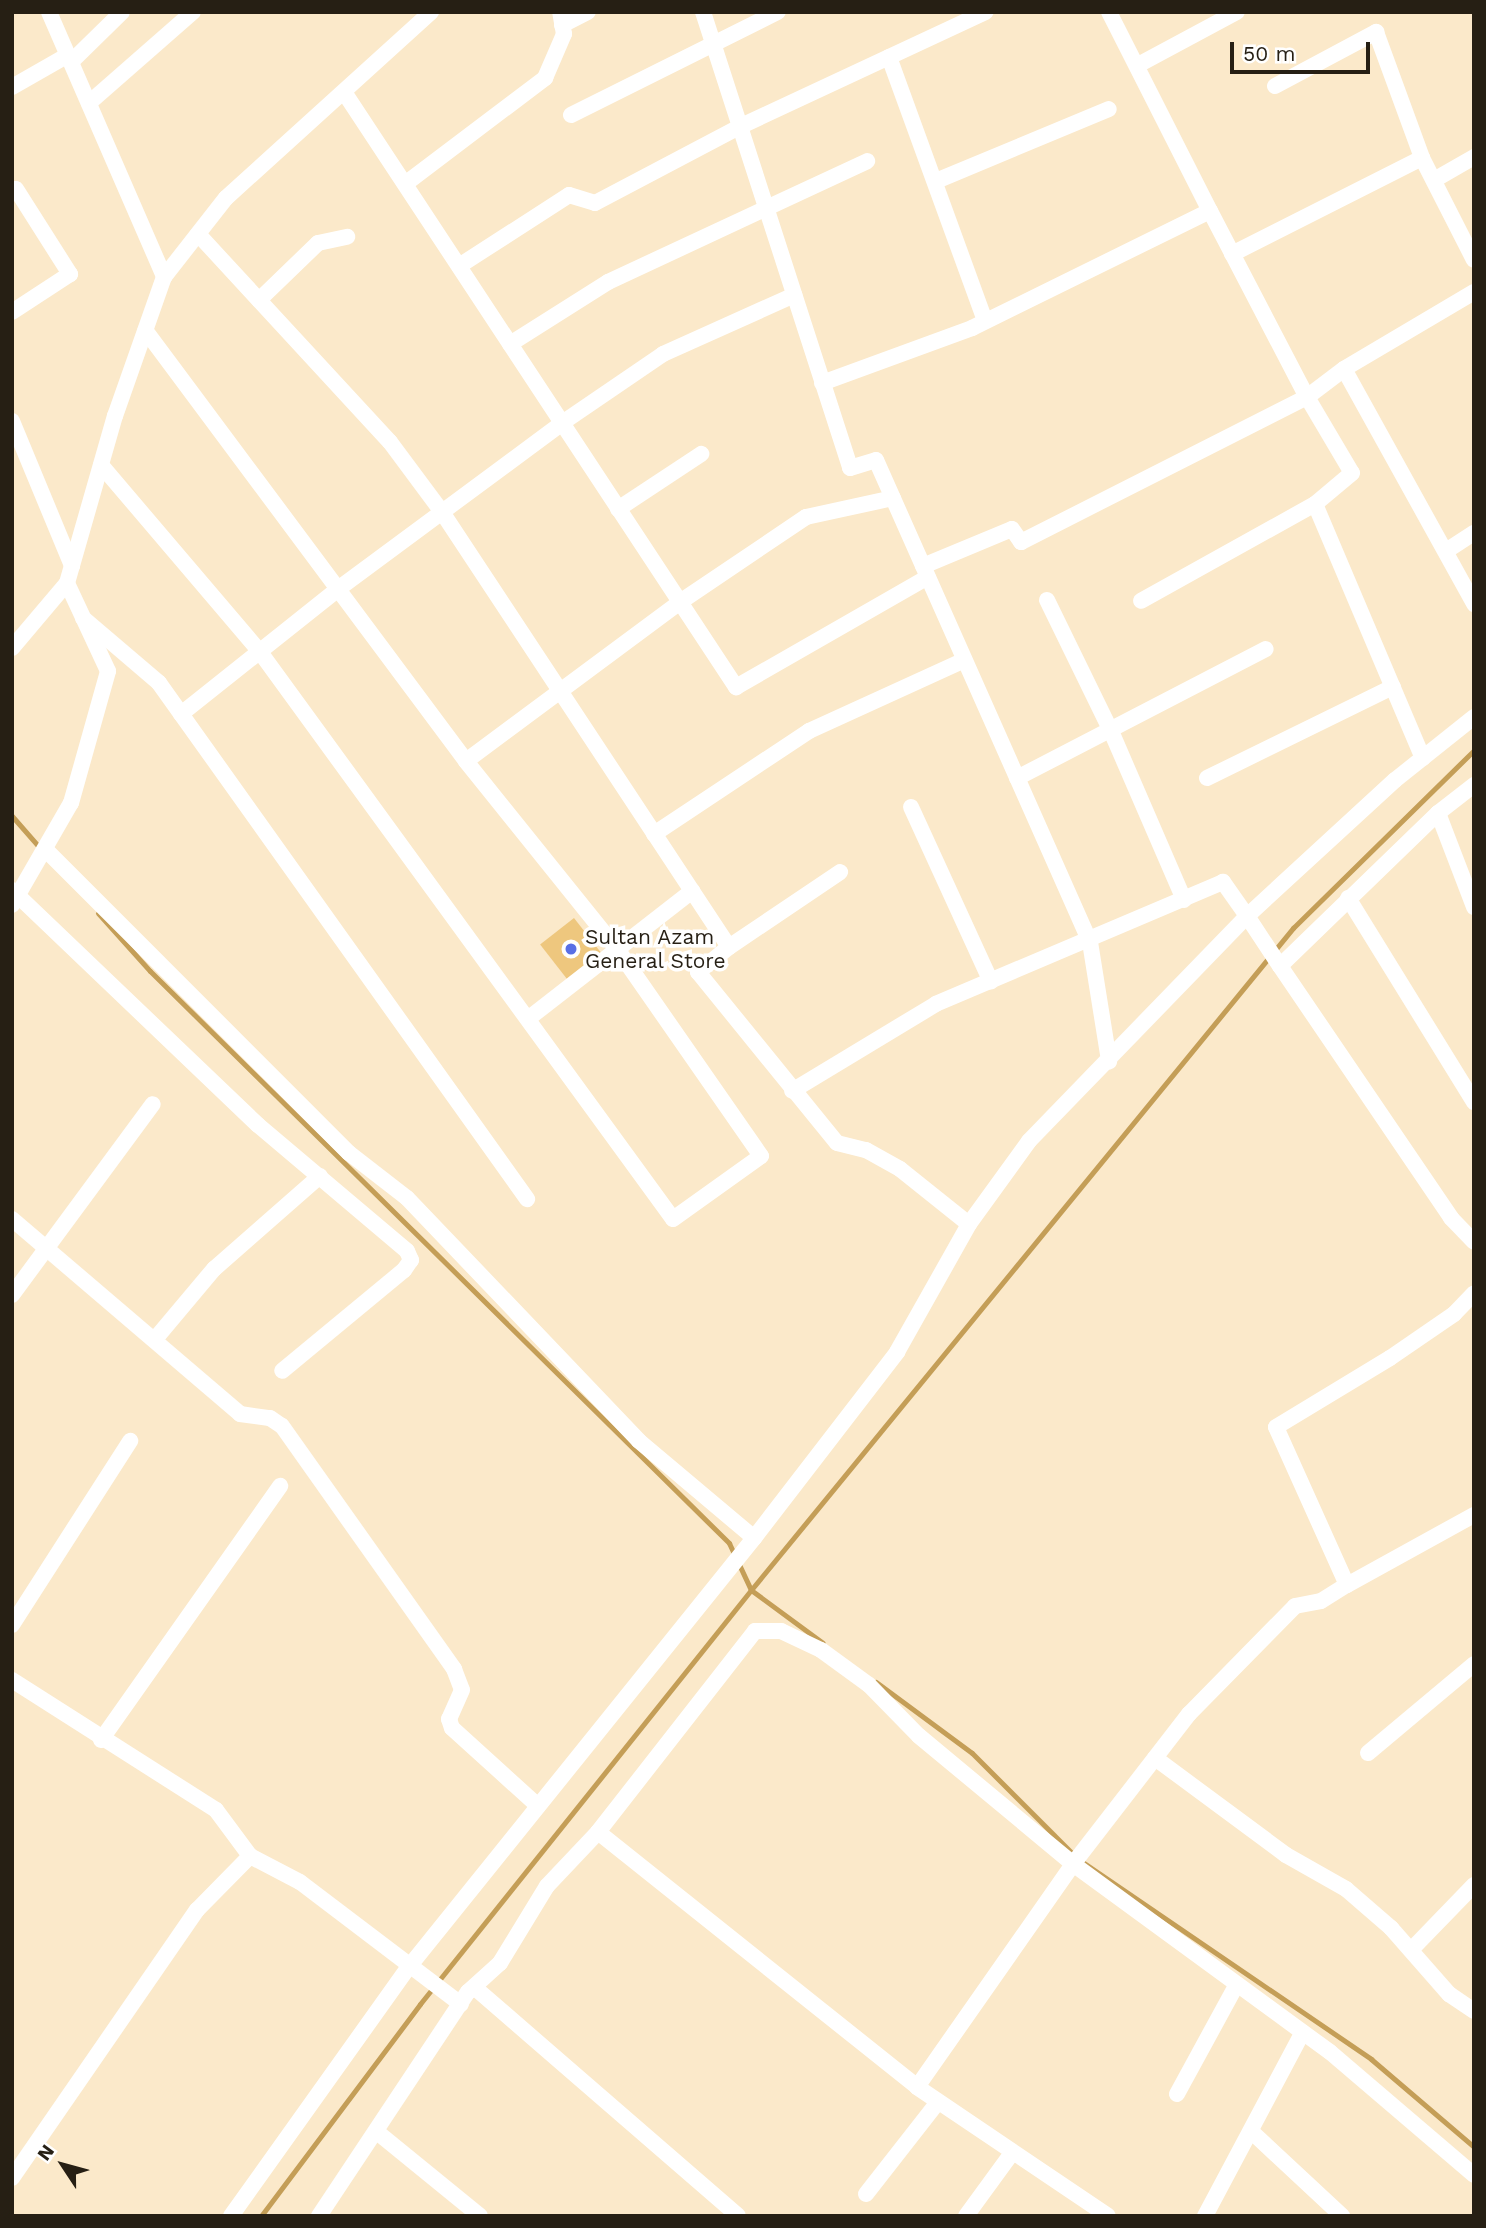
<!DOCTYPE html>
<style>
body{margin:0}
#map{position:relative;width:1486px;height:2228px;overflow:hidden;background:#fbe9ca;font-family:"Work Sans",sans-serif}
div>[style]{position:absolute}
.stream>*{height:5px;margin:-2.5px;padding:0 2.5px;transform-origin:2.5px;border-radius:2.5px;background:#c49e57}
.building>*{inset:0;background:#eec77e;transform-origin:0 0}
.street>*{height:16px;margin:-8px;padding:0 8px;transform-origin:8px;border-radius:8px;background:#fff}
.dots>*{width:19px;height:19px;translate:-50% -50%;box-sizing:border-box;border:4px solid #fff;border-radius:50%}
span{translate:-50% -50%;white-space:nowrap;text-align:center;line-height:1.15;-webkit-text-stroke:7px #fff;paint-order:stroke}
.poi-label{font-size:21px;color:#261f14}
.left{translate:0 -50%;text-align:left}
.frame{position:absolute;inset:0;border:14px solid #261f14;pointer-events:none}
.north{position:absolute;left:28px;top:2130px;width:70px;height:70px;-webkit-text-stroke:5px #fff;paint-order:stroke;rotate:306deg;font-size:19px;font-weight:700;line-height:28px;text-align:center;color:#261f14}
.north::after{content:'';display:block;margin:auto;width:24px;height:32px;background:#261f14;clip-path:polygon(50% 0,100% 100%,50% 72%,0 100%)}
.scale{position:absolute;left:1230px;top:42px;width:140px;height:32px;box-sizing:border-box;border:4px solid #261f14;border-top:0;padding-left:9px;font-size:21px;line-height:24px;white-space:nowrap;color:#261f14;-webkit-text-stroke:5px #fff;paint-order:stroke}
</style>
<div id="map">
<div class="stream">
<div style="left:12px;top:816px;width:43px;rotate:48.8deg"></div>
<div style="left:98px;top:913px;width:78px;rotate:48.1deg"></div>
<div style="left:150px;top:971px;width:814px;rotate:44.65deg"></div>
<div style="left:729px;top:1543px;width:52px;rotate:64.9deg"></div>
<div style="left:751px;top:1590px;width:89px;rotate:36.4deg"></div>
<div style="left:876px;top:1682px;width:119px;rotate:36.5deg"></div>
<div style="left:972px;top:1753px;width:147px;rotate:45deg"></div>
<div style="left:1084px;top:1863px;width:348px;rotate:34.3deg"></div>
<div style="left:1371px;top:2059px;width:135px;rotate:40.5deg"></div>
<div style="left:261px;top:2216px;width:265px;rotate:-53.1deg"></div>
<div style="left:420px;top:2004px;width:530px;rotate:-51.36deg"></div>
<div style="left:751px;top:1590px;width:856px;rotate:-50.69deg"></div>
<div style="left:1293px;top:928px;width:254px;rotate:-44.5deg"></div>
</div>
<div class="building">
<div style="left:574px;top:918px;width:44px;height:43px;rotate:52deg"></div>
</div>
<div class="street">
<div style="left:49px;top:12px;width:289px;rotate:66.5deg"></div>
<div style="left:703px;top:12px;width:479px;rotate:72.1deg"></div>
<div style="left:850px;top:468px;width:27px;rotate:-17deg"></div>
<div style="left:876px;top:460px;width:527px;rotate:66.06deg"></div>
<div style="left:1090px;top:942px;width:121px;rotate:80.9deg"></div>
<div style="left:1109px;top:12px;width:223px;rotate:63.1deg"></div>
<div style="left:562px;top:25px;width:29px;rotate:-27deg"></div>
<div style="left:889px;top:57px;width:281px;rotate:70deg"></div>
<div style="left:71px;top:62px;width:71px;rotate:-44.4deg"></div>
<div style="left:1138px;top:65px;width:112px;rotate:-28.2deg"></div>
<div style="left:1275px;top:86px;width:115px;rotate:-28.1deg"></div>
<div style="left:1376px;top:32px;width:134px;rotate:69.9deg"></div>
<div style="left:1422px;top:158px;width:114px;rotate:63deg"></div>
<div style="left:12px;top:87px;width:64px;rotate:-29.7deg"></div>
<div style="left:344px;top:92px;width:713px;rotate:56.62deg"></div>
<div style="left:736px;top:687px;width:221px;rotate:-29.8deg"></div>
<div style="left:89px;top:103px;width:138px;rotate:-41.2deg"></div>
<div style="left:571px;top:115px;width:231px;rotate:-26.5deg"></div>
<div style="left:1434px;top:180px;width:46px;rotate:-29.9deg"></div>
<div style="left:936px;top:181px;width:187px;rotate:-22.6deg"></div>
<div style="left:405px;top:184px;width:176px;rotate:-37.1deg"></div>
<div style="left:545px;top:78px;width:48px;rotate:-66.6deg"></div>
<div style="left:564px;top:34px;width:22px;rotate:-100deg"></div>
<div style="left:12px;top:191px;width:4px;rotate:-27deg"></div>
<div style="left:16px;top:189px;width:101px;rotate:57.6deg"></div>
<div style="left:70px;top:274px;width:69px;rotate:146.8deg"></div>
<div style="left:198px;top:234px;width:283px;rotate:47.3deg"></div>
<div style="left:390px;top:442px;width:87px;rotate:53.4deg"></div>
<div style="left:442px;top:512px;width:521px;rotate:56.58deg"></div>
<div style="left:729px;top:947px;width:40px;rotate:141deg"></div>
<div style="left:698px;top:972px;width:220px;rotate:50.9deg"></div>
<div style="left:837px;top:1143px;width:30px;rotate:14deg"></div>
<div style="left:866px;top:1150px;width:39px;rotate:29deg"></div>
<div style="left:900px;top:1169px;width:88px;rotate:38.6deg"></div>
<div style="left:1232px;top:254px;width:213px;rotate:-26.8deg"></div>
<div style="left:459px;top:266px;width:131px;rotate:-32.8deg"></div>
<div style="left:569px;top:195px;width:27px;rotate:17deg"></div>
<div style="left:595px;top:203px;width:163px;rotate:-27.8deg"></div>
<div style="left:739px;top:127px;width:272px;rotate:-25deg"></div>
<div style="left:1474px;top:292px;width:151px;rotate:149.4deg"></div>
<div style="left:1344px;top:369px;width:269px;rotate:61deg"></div>
<div style="left:259px;top:300px;width:82px;rotate:-44deg"></div>
<div style="left:318px;top:243px;width:30px;rotate:-12deg"></div>
<div style="left:510px;top:344px;width:116px;rotate:-32.3deg"></div>
<div style="left:608px;top:282px;width:286px;rotate:-25deg"></div>
<div style="left:822px;top:383px;width:160px;rotate:-20.1deg"></div>
<div style="left:972px;top:328px;width:265px;rotate:-26.2deg"></div>
<div style="left:1210px;top:211px;width:210px;rotate:62.5deg"></div>
<div style="left:1307px;top:397px;width:88px;rotate:59.4deg"></div>
<div style="left:1352px;top:473px;width:48px;rotate:140deg"></div>
<div style="left:1315px;top:504px;width:199px;rotate:150.9deg"></div>
<div style="left:12px;top:421px;width:157px;rotate:67.5deg"></div>
<div style="left:101px;top:465px;width:245px;rotate:49.6deg"></div>
<div style="left:260px;top:652px;width:701px;rotate:53.93deg"></div>
<div style="left:673px;top:1219px;width:108px;rotate:-35.6deg"></div>
<div style="left:761px;top:1156px;width:252px;rotate:-124.8deg"></div>
<div style="left:617px;top:949px;width:241px;rotate:-128.8deg"></div>
<div style="left:466px;top:761px;width:537px;rotate:-126.68deg"></div>
<div style="left:1315px;top:504px;width:276px;rotate:67deg"></div>
<div style="left:618px;top:509px;width:100px;rotate:-33.5deg"></div>
<div style="left:1446px;top:551px;width:33px;rotate:-33deg"></div>
<div style="left:923px;top:566px;width:96px;rotate:-22.6deg"></div>
<div style="left:1012px;top:529px;width:16px;rotate:55deg"></div>
<div style="left:1021px;top:542px;width:321px;rotate:-26.9deg"></div>
<div style="left:1307px;top:397px;width:46px;rotate:-37.1deg"></div>
<div style="left:1047px;top:600px;width:146px;rotate:64deg"></div>
<div style="left:1111px;top:731px;width:184px;rotate:66.6deg"></div>
<div style="left:83px;top:618px;width:100px;rotate:40.5deg"></div>
<div style="left:159px;top:683px;width:634px;rotate:54.5deg"></div>
<div style="left:12px;top:648px;width:85px;rotate:-49.8deg"></div>
<div style="left:67px;top:583px;width:174px;rotate:-74deg"></div>
<div style="left:115px;top:416px;width:147px;rotate:-70.6deg"></div>
<div style="left:164px;top:277px;width:100px;rotate:-51.9deg"></div>
<div style="left:226px;top:198px;width:277px;rotate:-42.2deg"></div>
<div style="left:181px;top:714px;width:201px;rotate:-38.5deg"></div>
<div style="left:338px;top:589px;width:279px;rotate:-36.5deg"></div>
<div style="left:562px;top:423px;width:122px;rotate:-34.3deg"></div>
<div style="left:663px;top:354px;width:144px;rotate:-24.2deg"></div>
<div style="left:1474px;top:717px;width:101px;rotate:141.4deg"></div>
<div style="left:1395px;top:780px;width:201px;rotate:137.4deg"></div>
<div style="left:1247px;top:916px;width:60px;rotate:56.6deg"></div>
<div style="left:1280px;top:966px;width:220px;rotate:-44.1deg"></div>
<div style="left:1438px;top:813px;width:46px;rotate:-37.9deg"></div>
<div style="left:466px;top:761px;width:267px;rotate:-36.6deg"></div>
<div style="left:680px;top:602px;width:152px;rotate:-34deg"></div>
<div style="left:806px;top:517px;width:89px;rotate:-12.3deg"></div>
<div style="left:1017px;top:778px;width:280px;rotate:-27.4deg"></div>
<div style="left:1207px;top:778px;width:207px;rotate:-26.1deg"></div>
<div style="left:911px;top:807px;width:192px;rotate:65.4deg"></div>
<div style="left:1438px;top:813px;width:101px;rotate:69deg"></div>
<div style="left:654px;top:834px;width:186px;rotate:-33.6deg"></div>
<div style="left:809px;top:731px;width:171px;rotate:-24.5deg"></div>
<div style="left:45px;top:849px;width:430px;rotate:45deg"></div>
<div style="left:349px;top:1153px;width:73px;rotate:37.8deg"></div>
<div style="left:407px;top:1198px;width:336px;rotate:46.3deg"></div>
<div style="left:639px;top:1441px;width:150px;rotate:40.1deg"></div>
<div style="left:12px;top:890px;width:340px;rotate:43.7deg"></div>
<div style="left:258px;top:1125px;width:195px;rotate:40.2deg"></div>
<div style="left:407px;top:1251px;width:10px;rotate:66deg"></div>
<div style="left:411px;top:1260px;width:12px;rotate:125deg"></div>
<div style="left:404px;top:1270px;width:158px;rotate:140.4deg"></div>
<div style="left:1348px;top:898px;width:240px;rotate:58.3deg"></div>
<div style="left:12px;top:905px;width:118px;rotate:-60deg"></div>
<div style="left:71px;top:803px;width:137px;rotate:-74.3deg"></div>
<div style="left:108px;top:671px;width:97px;rotate:-115deg"></div>
<div style="left:729px;top:947px;width:134px;rotate:-34deg"></div>
<div style="left:1280px;top:966px;width:305px;rotate:55.8deg"></div>
<div style="left:1451px;top:1218px;width:33px;rotate:46deg"></div>
<div style="left:529px;top:1018px;width:207px;rotate:-37.9deg"></div>
<div style="left:12px;top:1219px;width:300px;rotate:40.5deg"></div>
<div style="left:240px;top:1414px;width:30px;rotate:8deg"></div>
<div style="left:270px;top:1418px;width:14px;rotate:34deg"></div>
<div style="left:282px;top:1426px;width:298px;rotate:54.7deg"></div>
<div style="left:454px;top:1669px;width:22px;rotate:69deg"></div>
<div style="left:462px;top:1690px;width:32px;rotate:114deg"></div>
<div style="left:449px;top:1719px;width:9px;rotate:72deg"></div>
<div style="left:452px;top:1728px;width:116px;rotate:42.2deg"></div>
<div style="left:12px;top:1295px;width:237px;rotate:-53.6deg"></div>
<div style="left:156px;top:1338px;width:90px;rotate:-50deg"></div>
<div style="left:214px;top:1269px;width:141px;rotate:-41.3deg"></div>
<div style="left:1347px;top:1585px;width:145px;rotate:-28.9deg"></div>
<div style="left:12px;top:1625px;width:219px;rotate:-57.3deg"></div>
<div style="left:12px;top:1680px;width:242px;rotate:32.5deg"></div>
<div style="left:216px;top:1810px;width:57px;rotate:53.5deg"></div>
<div style="left:250px;top:1856px;width:56px;rotate:27.5deg"></div>
<div style="left:300px;top:1882px;width:202px;rotate:37.2deg"></div>
<div style="left:101px;top:1740px;width:311px;rotate:-54.8deg"></div>
<div style="left:1368px;top:1753px;width:138px;rotate:-40deg"></div>
<div style="left:1155px;top:1758px;width:163px;rotate:36.5deg"></div>
<div style="left:1286px;top:1855px;width:69px;rotate:29.5deg"></div>
<div style="left:1346px;top:1889px;width:60px;rotate:40.9deg"></div>
<div style="left:1391px;top:1928px;width:88px;rotate:48.7deg"></div>
<div style="left:1449px;top:1994px;width:30px;rotate:34deg"></div>
<div style="left:598px;top:1832px;width:408px;rotate:38.6deg"></div>
<div style="left:917px;top:2087px;width:272px;rotate:-55deg"></div>
<div style="left:1073px;top:1864px;width:190px;rotate:-52.3deg"></div>
<div style="left:1189px;top:1714px;width:151px;rotate:-45.5deg"></div>
<div style="left:1295px;top:1606px;width:26px;rotate:-11deg"></div>
<div style="left:1321px;top:1601px;width:31px;rotate:-32deg"></div>
<div style="left:1347px;top:1585px;width:173px;rotate:-114.2deg"></div>
<div style="left:1276px;top:1427px;width:133px;rotate:-31.2deg"></div>
<div style="left:1390px;top:1358px;width:78px;rotate:-34.5deg"></div>
<div style="left:1454px;top:1314px;width:29px;rotate:-46deg"></div>
<div style="left:1411px;top:1950px;width:91px;rotate:-45.9deg"></div>
<div style="left:474px;top:1987px;width:349px;rotate:40.9deg"></div>
<div style="left:917px;top:2087px;width:230px;rotate:34deg"></div>
<div style="left:1177px;top:2094px;width:125px;rotate:-61.4deg"></div>
<div style="left:377px;top:2132px;width:133px;rotate:39.2deg"></div>
<div style="left:1253px;top:2133px;width:122px;rotate:43deg"></div>
<div style="left:12px;top:2178px;width:326px;rotate:-55.4deg"></div>
<div style="left:197px;top:1910px;width:76px;rotate:-45.5deg"></div>
<div style="left:866px;top:2194px;width:117px;rotate:-52deg"></div>
<div style="left:231px;top:2216px;width:305px;rotate:-54.5deg"></div>
<div style="left:408px;top:1968px;width:552px;rotate:-51.18deg"></div>
<div style="left:754px;top:1538px;width:235px;rotate:-52.4deg"></div>
<div style="left:897px;top:1352px;width:147px;rotate:-60.6deg"></div>
<div style="left:969px;top:1224px;width:102px;rotate:-54.1deg"></div>
<div style="left:1029px;top:1141px;width:313px;rotate:-45.9deg"></div>
<div style="left:1247px;top:916px;width:42px;rotate:-125.2deg"></div>
<div style="left:1223px;top:882px;width:312px;rotate:157deg"></div>
<div style="left:936px;top:1004px;width:168px;rotate:148.9deg"></div>
<div style="left:319px;top:2216px;width:269px;rotate:-56.4deg"></div>
<div style="left:468px;top:1992px;width:43px;rotate:-42.2deg"></div>
<div style="left:500px;top:1963px;width:90px;rotate:-58.6deg"></div>
<div style="left:547px;top:1886px;width:74px;rotate:-46.6deg"></div>
<div style="left:598px;top:1832px;width:255px;rotate:-52deg"></div>
<div style="left:755px;top:1631px;width:26px"></div>
<div style="left:781px;top:1631px;width:44px;rotate:25.4deg"></div>
<div style="left:821px;top:1650px;width:59px;rotate:36.1deg"></div>
<div style="left:869px;top:1685px;width:71px;rotate:45.6deg"></div>
<div style="left:919px;top:1736px;width:200px;rotate:39.7deg"></div>
<div style="left:1073px;top:1864px;width:318px;rotate:36.2deg"></div>
<div style="left:1330px;top:2052px;width:189px;rotate:40.5deg"></div>
<div style="left:966px;top:2216px;width:78px;rotate:-53.9deg"></div>
<div style="left:1205px;top:2216px;width:208px;rotate:-62deg"></div>
</div>
<div class="dots">
<div style="left:571px;top:949px;background:#596fe5"></div>
</div>
<div class="poi-label">
<span class="left" style="left:585px;top:949px">Sultan Azam<br>General Store</span>
</div>
<div class="frame"></div>
<div class="north">N</div>
<div class="scale">50 m</div>
</div>
